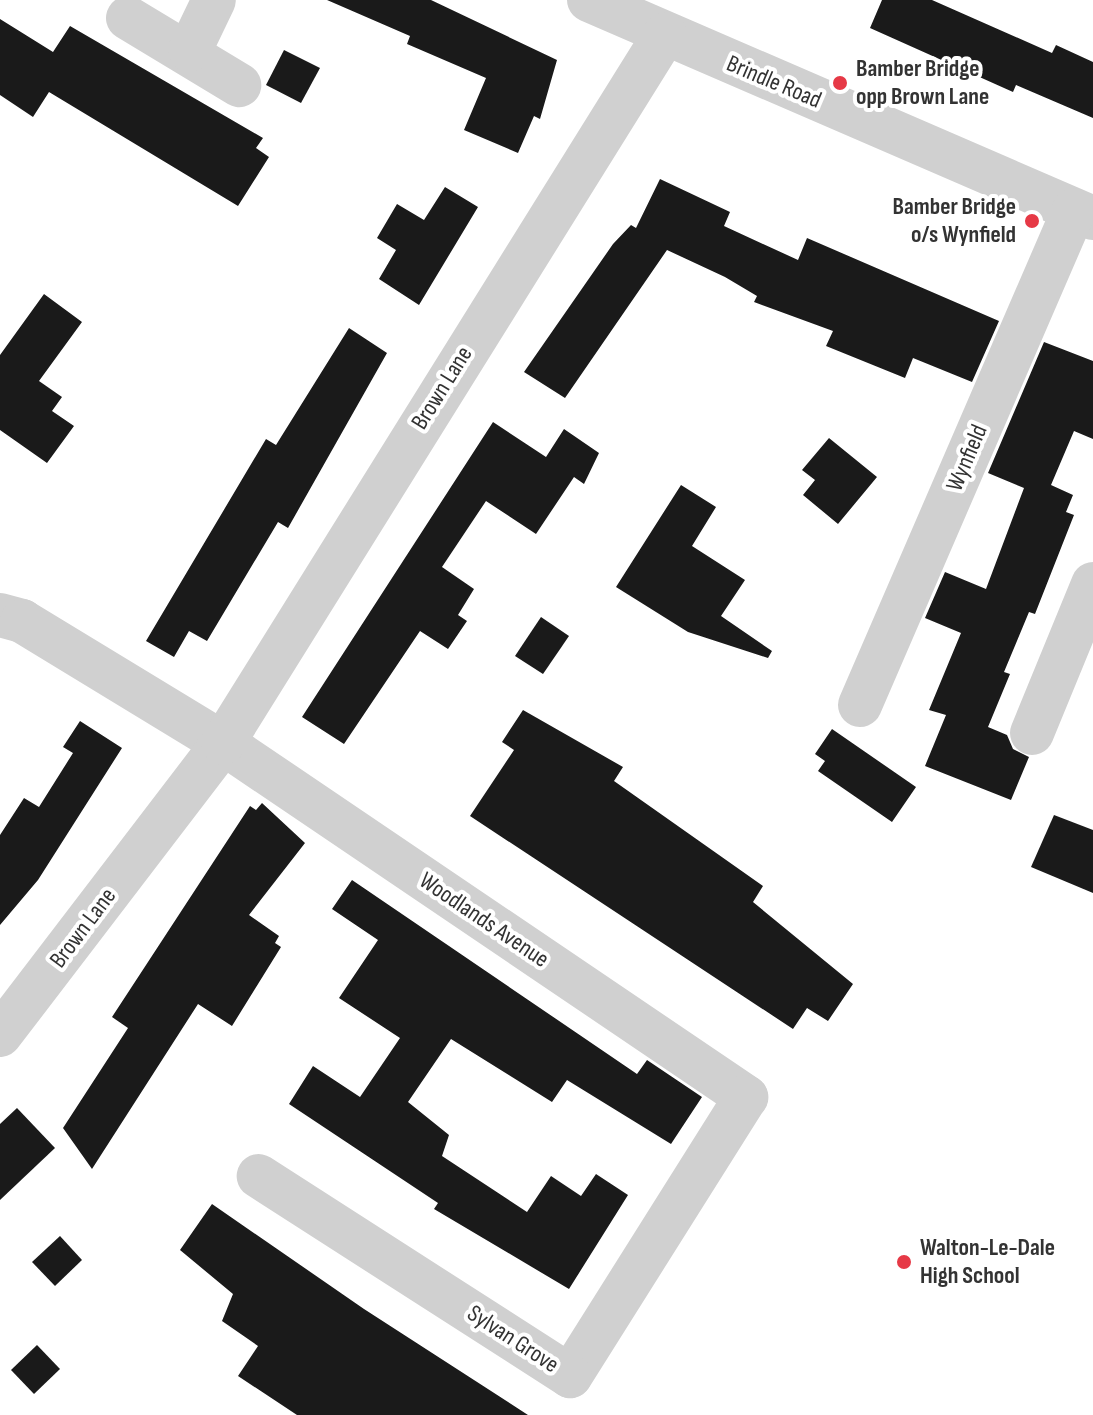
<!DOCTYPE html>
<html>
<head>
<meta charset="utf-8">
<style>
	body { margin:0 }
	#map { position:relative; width:1093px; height:1415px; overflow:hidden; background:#fff; font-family:"Sofia Sans Condensed",sans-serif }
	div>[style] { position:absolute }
	.building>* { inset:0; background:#1a1a1a }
	.minor>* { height:44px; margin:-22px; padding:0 22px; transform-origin:22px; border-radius:22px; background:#d0d0d0 }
	.dots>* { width:22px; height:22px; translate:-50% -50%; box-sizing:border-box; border:4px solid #fff; border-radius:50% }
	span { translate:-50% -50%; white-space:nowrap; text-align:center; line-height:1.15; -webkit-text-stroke:8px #fff; paint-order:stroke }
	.poi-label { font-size:24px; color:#333; font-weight:700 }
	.left { translate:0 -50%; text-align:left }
	.right { translate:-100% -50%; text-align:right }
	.street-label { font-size:24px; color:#333 }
</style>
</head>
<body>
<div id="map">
	<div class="building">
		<i style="clip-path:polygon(327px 0,431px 0,557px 60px,540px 119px,534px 116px,518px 153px,464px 130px,486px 78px,407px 44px,410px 36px)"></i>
		<i style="clip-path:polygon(882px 0,932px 0,1052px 53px,1056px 45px,1093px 62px,1093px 118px,1016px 85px,1013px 92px,870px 28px)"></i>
		<i style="clip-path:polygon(0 19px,53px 52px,70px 26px,263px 138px,256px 148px,269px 157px,238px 206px,49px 92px,33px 117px,0 95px)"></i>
		<i style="clip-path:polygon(284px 50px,320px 68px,301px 103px,266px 85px)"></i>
		<i style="clip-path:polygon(660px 179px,730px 212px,724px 226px,798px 260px,807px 238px,999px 321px,972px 382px,913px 358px,905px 378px,826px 346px,833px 331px,754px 302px,757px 296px,725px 277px,667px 250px,565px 398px,524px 372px,613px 244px,631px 225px,636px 228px)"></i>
		<i style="clip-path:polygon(445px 187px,478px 207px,419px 305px,379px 279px,396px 250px,377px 238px,397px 204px,424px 220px)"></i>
		<i style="clip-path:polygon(44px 294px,82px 322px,39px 381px,62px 397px,52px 411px,74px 426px,47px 463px,0 430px,0 355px)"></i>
		<i style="clip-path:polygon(349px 328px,387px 353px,288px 528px,278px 522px,207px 641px,189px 631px,174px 657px,146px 641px,266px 439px,276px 445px)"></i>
		<i style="clip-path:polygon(1044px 342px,1093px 361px,1093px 439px,1074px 431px,1051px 485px,1073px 495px,1066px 512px,1074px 515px,1035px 614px,1029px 612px,1004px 672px,1010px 674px,988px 727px,1007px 735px,1013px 749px,1029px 757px,1011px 800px,925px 766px,946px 715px,929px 710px,961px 633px,925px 618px,945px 572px,986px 589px,1024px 488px,988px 473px)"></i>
		<i style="clip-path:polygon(493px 422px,546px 457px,564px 429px,599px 453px,584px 484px,574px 477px,536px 534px,486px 501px,442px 567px,474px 589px,458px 615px,467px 621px,448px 649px,420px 631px,344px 744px,302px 717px)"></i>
		<i style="clip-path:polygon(829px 438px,877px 477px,838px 524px,803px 495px,815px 480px,802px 470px)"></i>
		<i style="clip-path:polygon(681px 485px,716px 507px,692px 546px,745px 580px,721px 616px,772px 651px,768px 658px,688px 632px,616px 587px)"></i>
		<i style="clip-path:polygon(541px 617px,569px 636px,543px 674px,515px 656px)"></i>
		<i style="clip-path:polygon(523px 710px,623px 767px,614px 781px,763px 886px,753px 902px,853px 984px,828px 1021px,807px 1008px,793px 1029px,470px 816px,514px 750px,502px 742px)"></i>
		<i style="clip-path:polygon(80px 721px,122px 748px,38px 880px,0 925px,0 835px,24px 798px,39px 807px,73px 753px,63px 747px)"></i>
		<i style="clip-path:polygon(832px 729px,916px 787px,892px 822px,818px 771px,825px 761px,815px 754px)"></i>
		<i style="clip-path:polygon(262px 803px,305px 843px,249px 915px,279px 936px,275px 943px,281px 947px,232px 1026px,198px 1004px,92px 1169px,63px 1128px,128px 1028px,112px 1017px,250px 806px,256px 810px)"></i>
		<i style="clip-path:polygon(1054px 815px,1093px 830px,1093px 893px,1031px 867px)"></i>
		<i style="clip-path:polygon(352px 880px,637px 1074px,647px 1060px,702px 1097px,671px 1144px,567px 1080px,552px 1102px,451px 1039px,408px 1102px,449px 1135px,442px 1156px,527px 1212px,551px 1176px,581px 1196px,596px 1174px,628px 1195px,569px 1289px,434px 1209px,438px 1203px,289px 1104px,313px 1066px,360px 1097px,400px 1038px,339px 998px,378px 940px,332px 909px)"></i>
		<i style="clip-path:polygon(17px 1108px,55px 1148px,0 1200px,0 1124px)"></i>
		<i style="clip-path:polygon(212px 1204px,364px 1309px,528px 1415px,297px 1415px,238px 1376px,258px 1346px,222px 1321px,233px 1294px,180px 1250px)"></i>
		<i style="clip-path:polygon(60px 1236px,82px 1260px,55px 1286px,32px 1262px)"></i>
		<i style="clip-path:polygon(37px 1345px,60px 1369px,34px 1394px,11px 1370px)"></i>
	</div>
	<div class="minor">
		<i style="left:589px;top:0;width:549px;rotate:23.39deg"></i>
		<i style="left:128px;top:18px;width:130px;rotate:31.1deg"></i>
		<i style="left:190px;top:50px;width:55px;rotate:-64.4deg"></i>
		<i style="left:0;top:615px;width:23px;rotate:15deg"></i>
		<i style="left:22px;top:621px;width:235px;rotate:31.3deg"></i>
		<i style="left:223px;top:743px;width:632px;rotate:34.09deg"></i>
		<i style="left:746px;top:1097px;width:330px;rotate:122.2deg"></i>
		<i style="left:570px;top:1376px;width:370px;rotate:-147.3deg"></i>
		<i style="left:860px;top:705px;width:539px;rotate:-66.62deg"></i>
		<i style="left:1032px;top:733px;width:161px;rotate:-67.7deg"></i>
		<i style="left:0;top:1035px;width:367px;rotate:-52.6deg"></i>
		<i style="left:223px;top:743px;width:835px;rotate:-58.06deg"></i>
	</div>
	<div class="dots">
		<i style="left:840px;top:83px;background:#e63946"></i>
		<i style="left:1032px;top:221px;background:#e63946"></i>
		<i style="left:904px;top:1262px;background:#e63946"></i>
	</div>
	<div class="poi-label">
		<span class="left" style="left:856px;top:83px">Bamber Bridge<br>opp Brown Lane</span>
		<span class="right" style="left:1016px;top:221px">Bamber Bridge<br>o/s Wynfield</span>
		<span class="left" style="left:920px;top:1262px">Walton-Le-Dale<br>High School</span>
	</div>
	<div class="street-label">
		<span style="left:774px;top:82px;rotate:23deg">Brindle Road</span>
		<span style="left:442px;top:388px;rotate:-58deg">Brown Lane</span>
		<span style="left:967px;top:458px;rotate:-67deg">Wynfield</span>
		<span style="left:484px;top:920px;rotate:34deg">Woodlands Avenue</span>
		<span style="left:83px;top:928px;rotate:-53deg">Brown Lane</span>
		<span style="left:513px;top:1339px;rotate:33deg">Sylvan Grove</span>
	</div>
</div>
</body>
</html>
